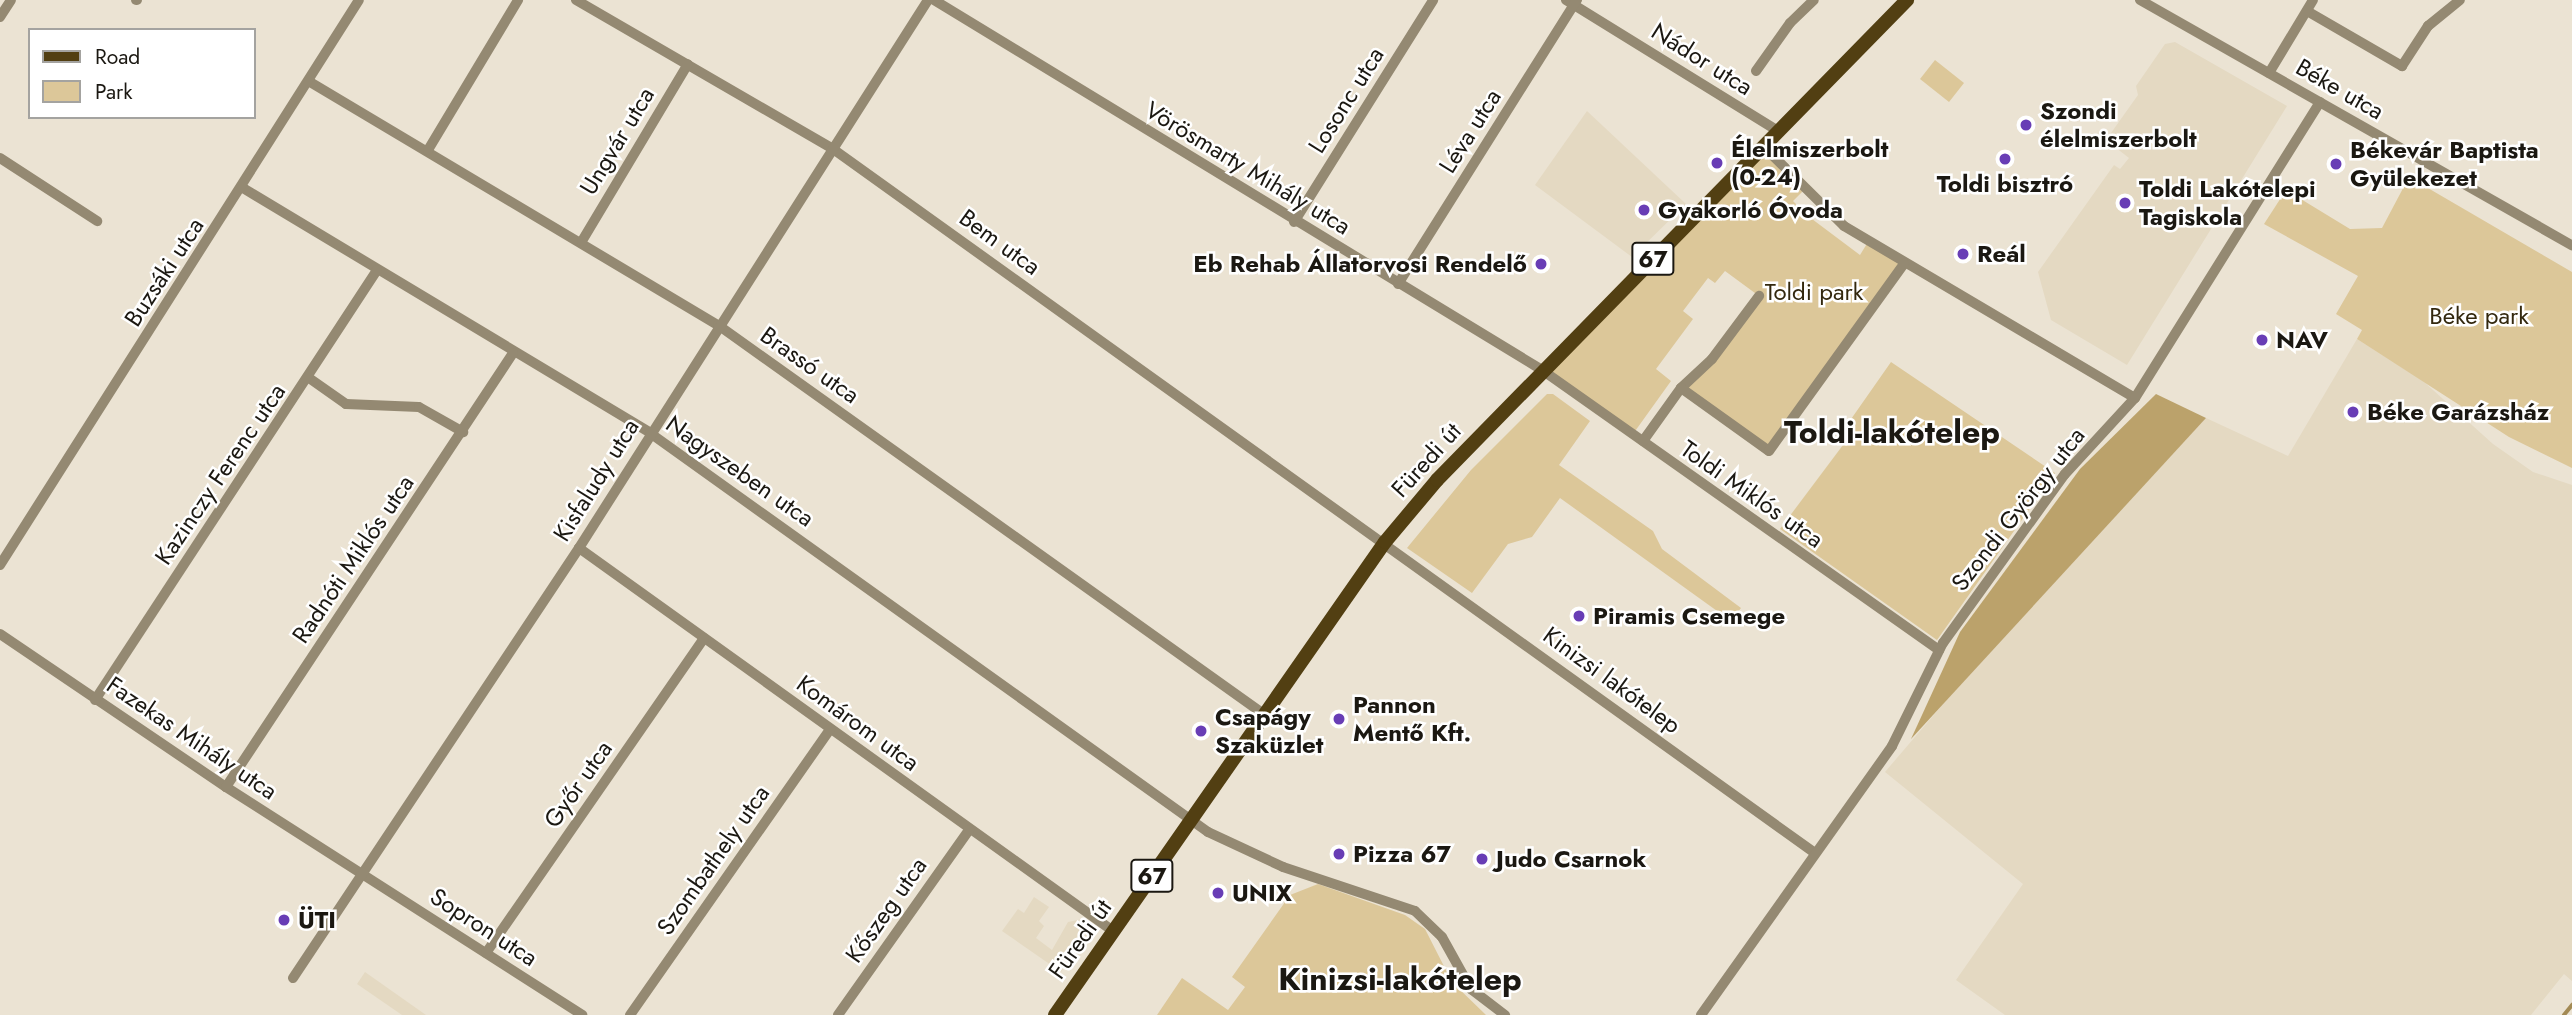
<!DOCTYPE html>
<html>
<head>
<meta charset="utf-8">
<style>
	body { margin:0 }
	#map { position:relative; width:2572px; height:1015px; overflow:hidden; background:#ebe3d3; font-family:Jost,sans-serif }
	div>[style] { position:absolute }
	.built>* { inset:0; background:#e4d9c2 }
	.green>* { inset:0; background:#dcc799 }
	.forest>* { inset:0; background:#bba26b }
	.stream>* { height:3.5px; margin:-1.75px; padding:0 1.75px; transform-origin:1.75px; border-radius:1.75px; background:#a38a54 }
	.street>* { height:10px; margin:-5px; padding:0 5px; transform-origin:5px; border-radius:5px; background:#948972 }
	.primary>* { height:14px; margin:-7px; padding:0 7px; transform-origin:7px; border-radius:7px; background:#523f12 }
	.dots>* { width:19px; height:19px; translate:-50% -50%; box-sizing:border-box; border:4px solid #fff; border-radius:50% }
	span { translate:-50% -50%; white-space:nowrap; text-align:center; line-height:1.15; -webkit-text-stroke:5px #fff; paint-order:stroke }
	.shield-label span { padding:2px 5px; background:#fff; border:2px solid; border-radius:5px; -webkit-text-stroke-width:0 }
	.shield-label { font-size:23px; color:#1b1812; font-weight:700 }
	.street-label { font-size:24px; color:#1b1812 }
	.poi-label { font-size:24px; color:#1b1812; font-weight:700 }
	.left { translate:0 -50%; text-align:left }
	.right { translate:-100% -50%; text-align:right }
	.park-label { font-size:24px; color:#33280e }
	.district-label { font-size:32px; color:#1b1812; font-weight:700 }
	.legend { position:absolute; left:28px; top:28px; width:228px; height:91px; box-sizing:border-box; background:#fff; border:2px solid #a4a3a0; margin:0; padding:9px 12px; list-style:none; font-size:21px; color:#1b1812 }
	.legend li { display:flex; align-items:center; gap:14px; height:35px }
	.legend b { width:35px; border:2px solid #a4a3a0 }
</style>
</head>
<body>
<div id="map">
	<div class="built">
		<i style="clip-path:polygon(2175px 42px,2287px 106px,2127px 365px,2051px 320px,2038px 272px,2114px 165px,2120px 169px,2129px 158px,2106px 140px,2138px 95px,2136px 86px,2165px 44px)"></i>
		<i style="clip-path:polygon(1587px 111px,1686px 204px,1632px 257px,1535px 185px)"></i>
		<i style="clip-path:polygon(2357px 339px,2423px 381px,2493px 444px,2533px 472px,2572px 485px,2572px 981px,2564px 974px,2531px 1015px,2005px 1015px,1956px 980px,2023px 884px,1885px 772px,1979px 662px,2206px 418px,2288px 456px)"></i>
		<i style="clip-path:polygon(1034px 897px,1049px 907px,1039px 921px,1044px 926px,1036px 938px,1052px 950px,1068px 922px,1083px 919px,1086px 935px,1061px 972px,1002px 931px,1018px 909px,1024px 913px)"></i>
		<i style="clip-path:polygon(365px 972px,426px 1015px,402px 1015px,357px 984px)"></i>
	</div>
	<div class="green">
		<i style="clip-path:polygon(1935px 60px,1964px 83px,1949px 102px,1920px 79px)"></i>
		<i style="clip-path:polygon(1765px 148px,1804px 190px,1793px 201px,1808px 216px,1860px 255px,1868px 242px,1904px 264px,1769px 451px,1681px 388px,1712px 359px,1759px 296px,1725px 271px,1715px 283px,1708px 278px,1683px 311px,1693px 319px,1656px 369px,1671px 381px,1633px 434px,1542px 370px)"></i>
		<i style="clip-path:polygon(2409px 177px,2572px 272px,2572px 468px,2509px 437px,2357px 339px,2362px 330px,2336px 314px,2358px 276px,2264px 224px,2286px 190px,2350px 229px,2382px 228px)"></i>
		<i style="clip-path:polygon(1891px 362px,2055px 473px,1937px 640px,1780px 529px,1846px 441px,1849px 422px)"></i>
		<i style="clip-path:polygon(1547px 394px,1553px 394px,1590px 421px,1559px 465px,1653px 531px,1662px 549px,1741px 608px,1731px 621px,1560px 498px,1532px 537px,1508px 544px,1472px 593px,1407px 548px,1471px 470px)"></i>
		<i style="clip-path:polygon(1318px 884px,1405px 915px,1425px 929px,1452px 982px,1486px 1015px,1157px 1015px,1182px 978px,1228px 1010px,1245px 987px,1232px 977px,1290px 895px)"></i>
	</div>
	<div class="forest">
		<i style="clip-path:polygon(2156px 394px,2206px 418px,1911px 739px,1960px 632px,2080px 469px)"></i>
	</div>
	<div class="stream">
		<i style="left:2564px;top:1015px;width:13px;rotate:-51deg"></i>
	</div>
	<div class="street">
		<i style="left:136px;top:0;width:1px"></i>
		<i style="left:576px;top:0;width:297px;rotate:30.1deg"></i>
		<i style="left:833px;top:149px;width:1208px;rotate:35.64deg"></i>
		<i style="left:934px;top:0;width:712px;rotate:31.32deg"></i>
		<i style="left:1542px;top:370px;width:486px;rotate:35.2deg"></i>
		<i style="left:1566px;top:0;width:251px;rotate:31.7deg"></i>
		<i style="left:2140px;top:0;width:497px;rotate:29.6deg"></i>
		<i style="left:2307px;top:11px;width:110px;rotate:30.1deg"></i>
		<i style="left:2402px;top:66px;width:48px;rotate:-57deg"></i>
		<i style="left:2428px;top:26px;width:41px;rotate:-39.1deg"></i>
		<i style="left:0;top:17px;width:20px;rotate:-57deg"></i>
		<i style="left:1756px;top:71px;width:59px;rotate:-54.7deg"></i>
		<i style="left:1790px;top:23px;width:33px;rotate:-44deg"></i>
		<i style="left:2269px;top:73px;width:85px;rotate:-58.9deg"></i>
		<i style="left:310px;top:82px;width:475px;rotate:30.8deg"></i>
		<i style="left:718px;top:325px;width:672px;rotate:35.49deg"></i>
		<i style="left:1765px;top:148px;width:111px;rotate:44.6deg"></i>
		<i style="left:1844px;top:226px;width:338px;rotate:30.6deg"></i>
		<i style="left:428px;top:150px;width:175px;rotate:-59deg"></i>
		<i style="left:0;top:158px;width:116px;rotate:33deg"></i>
		<i style="left:243px;top:188px;width:475px;rotate:31deg"></i>
		<i style="left:650px;top:433px;width:686px;rotate:35.57deg"></i>
		<i style="left:1208px;top:832px;width:83px;rotate:25deg"></i>
		<i style="left:1283px;top:867px;width:139px;rotate:18.4deg"></i>
		<i style="left:1415px;top:911px;width:37px;rotate:44deg"></i>
		<i style="left:1442px;top:937px;width:60px;rotate:60.9deg"></i>
		<i style="left:1471px;top:989px;width:43px;rotate:37.4deg"></i>
		<i style="left:1294px;top:222px;width:262px;rotate:-57.9deg"></i>
		<i style="left:582px;top:241px;width:206px;rotate:-59.1deg"></i>
		<i style="left:1398px;top:284px;width:336px;rotate:-57.8deg"></i>
		<i style="left:309px;top:378px;width:45px;rotate:35.1deg"></i>
		<i style="left:346px;top:404px;width:73px;rotate:2.4deg"></i>
		<i style="left:419px;top:407px;width:51px;rotate:29.6deg"></i>
		<i style="left:1681px;top:388px;width:42px;rotate:-43.1deg"></i>
		<i style="left:1712px;top:359px;width:79px;rotate:-53.3deg"></i>
		<i style="left:1643px;top:441px;width:65px;rotate:-54.4deg"></i>
		<i style="left:1681px;top:388px;width:108px;rotate:35.6deg"></i>
		<i style="left:1769px;top:451px;width:231px;rotate:-54.2deg"></i>
		<i style="left:579px;top:548px;width:657px;rotate:35.65deg"></i>
		<i style="left:0;top:565px;width:669px;rotate:-57.57deg"></i>
		<i style="left:0;top:634px;width:273px;rotate:34.1deg"></i>
		<i style="left:226px;top:787px;width:423px;rotate:32.6deg"></i>
		<i style="left:95px;top:700px;width:514px;rotate:-56.74deg"></i>
		<i style="left:226px;top:787px;width:520px;rotate:-56.52deg"></i>
		<i style="left:486px;top:953px;width:383px;rotate:-55.3deg"></i>
		<i style="left:293px;top:978px;width:516px;rotate:-56.37deg"></i>
		<i style="left:579px;top:548px;width:650px;rotate:-57.51deg"></i>
		<i style="left:630px;top:1015px;width:349px;rotate:-55deg"></i>
		<i style="left:838px;top:1015px;width:227px;rotate:-54.7deg"></i>
		<i style="left:1701px;top:1015px;width:330px;rotate:-54.6deg"></i>
		<i style="left:1892px;top:746px;width:115px;rotate:-63.7deg"></i>
		<i style="left:1943px;top:643px;width:208px;rotate:-54.2deg"></i>
		<i style="left:2065px;top:474px;width:103px;rotate:-47.4deg"></i>
		<i style="left:2135px;top:398px;width:349px;rotate:-58deg"></i>
	</div>
	<div class="primary">
		<i style="left:1055px;top:1015px;width:577px;rotate:-55.1deg"></i>
		<i style="left:1385px;top:542px;width:81px;rotate:-50deg"></i>
		<i style="left:1437px;top:480px;width:672px;rotate:-45.6deg"></i>
	</div>
	<div class="dots">
		<i style="left:2026px;top:125px;background:#683db5"></i>
		<i style="left:2005px;top:159px;background:#683db5"></i>
		<i style="left:1717px;top:163px;background:#683db5"></i>
		<i style="left:2336px;top:164px;background:#683db5"></i>
		<i style="left:2125px;top:203px;background:#683db5"></i>
		<i style="left:1644px;top:210px;background:#683db5"></i>
		<i style="left:1963px;top:254px;background:#683db5"></i>
		<i style="left:1541px;top:264px;background:#683db5"></i>
		<i style="left:2262px;top:340px;background:#683db5"></i>
		<i style="left:2353px;top:412px;background:#683db5"></i>
		<i style="left:1579px;top:616px;background:#683db5"></i>
		<i style="left:1339px;top:719px;background:#683db5"></i>
		<i style="left:1201px;top:731px;background:#683db5"></i>
		<i style="left:1339px;top:854px;background:#683db5"></i>
		<i style="left:1482px;top:859px;background:#683db5"></i>
		<i style="left:1218px;top:893px;background:#683db5"></i>
		<i style="left:284px;top:920px;background:#683db5"></i>
	</div>
	<div class="shield-label">
		<span style="left:1653px;top:259px">67</span>
		<span style="left:1152px;top:876px">67</span>
	</div>
	<div class="street-label">
		<span style="left:1702px;top:59px;rotate:32deg">Nádor utca</span>
		<span style="left:2340px;top:89px;rotate:30deg">Béke utca</span>
		<span style="left:1346px;top:100px;rotate:-58deg">Losonc utca</span>
		<span style="left:1470px;top:131px;rotate:-58deg">Léva utca</span>
		<span style="left:617px;top:141px;rotate:-59deg">Ungvár utca</span>
		<span style="left:1248px;top:168px;rotate:31deg">Vörösmarty Mihály utca</span>
		<span style="left:1000px;top:242px;rotate:36deg">Bem utca</span>
		<span style="left:164px;top:272px;rotate:-57deg">Buzsáki utca</span>
		<span style="left:810px;top:365px;rotate:35deg">Brassó utca</span>
		<span style="left:1426px;top:460px;rotate:-48deg">Füredi út</span>
		<span style="left:740px;top:471px;rotate:35deg">Nagyszeben utca</span>
		<span style="left:220px;top:474px;rotate:-56deg">Kazinczy Ferenc utca</span>
		<span style="left:596px;top:480px;rotate:-58deg">Kisfaludy utca</span>
		<span style="left:1752px;top:494px;rotate:35deg">Toldi Miklós utca</span>
		<span style="left:2018px;top:509px;rotate:-52deg">Szondi György utca</span>
		<span style="left:353px;top:559px;rotate:-56deg">Radnóti Miklós utca</span>
		<span style="left:1612px;top:680px;rotate:36deg">Kinizsi lakótelep</span>
		<span style="left:858px;top:723px;rotate:36deg">Komárom utca</span>
		<span style="left:192px;top:738px;rotate:34deg">Fazekas Mihály utca</span>
		<span style="left:578px;top:784px;rotate:-55deg">Győr utca</span>
		<span style="left:713px;top:860px;rotate:-55deg">Szombathely utca</span>
		<span style="left:886px;top:910px;rotate:-55deg">Kőszeg utca</span>
		<span style="left:484px;top:927px;rotate:33deg">Sopron utca</span>
		<span style="left:1080px;top:939px;rotate:-55deg">Füredi út</span>
	</div>
	<div class="poi-label">
		<span class="left" style="left:2040px;top:125px">Szondi<br>élelmiszerbolt</span>
		<span class="left" style="left:1731px;top:163px">Élelmiszerbolt<br>(0-24)</span>
		<span class="left" style="left:2350px;top:164px">Békevár Baptista<br>Gyülekezet</span>
		<span style="left:2005px;top:184px">Toldi bisztró</span>
		<span class="left" style="left:2139px;top:203px">Toldi Lakótelepi<br>Tagiskola</span>
		<span class="left" style="left:1658px;top:210px">Gyakorló Óvoda</span>
		<span class="left" style="left:1977px;top:254px">Reál</span>
		<span class="right" style="left:1527px;top:264px">Eb Rehab Állatorvosi Rendelő</span>
		<span class="left" style="left:2276px;top:340px">NAV</span>
		<span class="left" style="left:2367px;top:412px">Béke Garázsház</span>
		<span class="left" style="left:1593px;top:616px">Piramis Csemege</span>
		<span class="left" style="left:1353px;top:719px">Pannon<br>Mentő Kft.</span>
		<span class="left" style="left:1215px;top:731px">Csapágy<br>Szaküzlet</span>
		<span class="left" style="left:1353px;top:854px">Pizza 67</span>
		<span class="left" style="left:1496px;top:859px">Judo Csarnok</span>
		<span class="left" style="left:1232px;top:893px">UNIX</span>
		<span class="left" style="left:298px;top:920px">ÜTI</span>
	</div>
	<div class="park-label">
		<span style="left:1814px;top:292px">Toldi park</span>
		<span style="left:2479px;top:316px">Béke park</span>
	</div>
	<div class="district-label">
		<span style="left:1892px;top:432px">Toldi-lakótelep</span>
		<span style="left:1400px;top:979px">Kinizsi-lakótelep</span>
	</div>
	<ul class="legend">
	<li><b style="height:9px;background:#523f12"></b>Road</li>
	<li><b style="height:19px;background:#dcc799"></b>Park</li>
	</ul>
</div>
</body>
</html>
